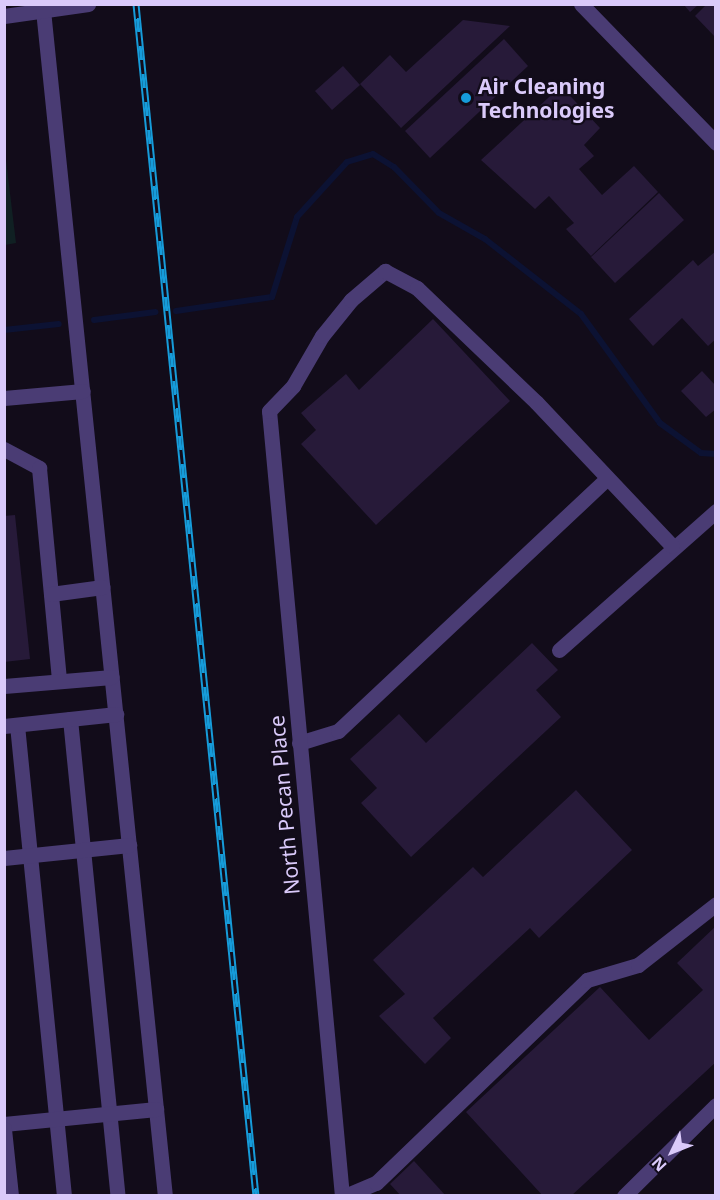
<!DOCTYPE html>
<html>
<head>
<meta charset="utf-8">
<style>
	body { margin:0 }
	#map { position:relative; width:720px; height:1200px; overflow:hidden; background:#120c1a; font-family:"Noto Sans",sans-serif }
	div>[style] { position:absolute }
	.green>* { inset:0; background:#102023 }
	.stream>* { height:6px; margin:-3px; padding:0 3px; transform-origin:3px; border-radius:3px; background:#0c1233 }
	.building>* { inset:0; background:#271a39 }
	.minor>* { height:15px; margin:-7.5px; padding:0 7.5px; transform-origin:7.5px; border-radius:7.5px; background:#4a3c74 }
	.rail>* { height:7px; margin-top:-3.5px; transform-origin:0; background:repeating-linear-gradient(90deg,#120c1a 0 14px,#169cda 0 28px); box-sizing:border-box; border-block:2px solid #169cda }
	.dots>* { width:16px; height:16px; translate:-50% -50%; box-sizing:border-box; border:3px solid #120c1a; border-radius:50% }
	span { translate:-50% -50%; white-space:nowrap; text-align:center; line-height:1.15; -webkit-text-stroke:4.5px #120c1a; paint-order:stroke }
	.poi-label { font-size:21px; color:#dacafa; font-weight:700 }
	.left { translate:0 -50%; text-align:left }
	.street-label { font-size:21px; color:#dacafa }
	.frame { position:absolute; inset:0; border:6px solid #dacafa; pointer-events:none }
	.north { position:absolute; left:642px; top:1122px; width:60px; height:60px; -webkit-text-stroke:4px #120c1a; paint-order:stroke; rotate:227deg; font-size:16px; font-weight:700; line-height:24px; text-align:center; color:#dacafa }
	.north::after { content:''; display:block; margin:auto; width:21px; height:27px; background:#dacafa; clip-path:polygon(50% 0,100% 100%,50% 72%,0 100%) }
</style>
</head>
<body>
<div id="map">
	<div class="green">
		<i style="clip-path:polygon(5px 152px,16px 243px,5px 245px,4px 245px)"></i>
	</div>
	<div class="stream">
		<i style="left:176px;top:311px;width:97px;rotate:-8.3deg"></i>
		<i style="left:272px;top:297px;width:84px;rotate:-72.6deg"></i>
		<i style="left:297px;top:217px;width:74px;rotate:-47.7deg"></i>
		<i style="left:347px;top:162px;width:27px;rotate:-17deg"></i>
		<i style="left:373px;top:154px;width:25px;rotate:32deg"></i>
		<i style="left:394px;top:167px;width:64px;rotate:45.6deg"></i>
		<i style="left:439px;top:213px;width:53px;rotate:29.5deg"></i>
		<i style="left:485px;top:239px;width:122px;rotate:38deg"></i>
		<i style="left:581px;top:314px;width:135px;rotate:54.1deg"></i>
		<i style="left:660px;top:423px;width:51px;rotate:36.2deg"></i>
		<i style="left:701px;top:453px;width:15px;rotate:4deg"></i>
		<i style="left:94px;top:320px;width:62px;rotate:-7.5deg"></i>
		<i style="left:4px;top:330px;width:55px;rotate:-6.2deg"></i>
	</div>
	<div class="building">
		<i style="clip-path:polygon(707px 4px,716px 4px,716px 38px,695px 16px)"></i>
		<i style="clip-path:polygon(684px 5px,698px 5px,690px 12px)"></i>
		<i style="clip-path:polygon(463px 20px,510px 26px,401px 128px,360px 84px,390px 55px,406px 72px)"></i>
		<i style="clip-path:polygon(504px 39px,528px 66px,430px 158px,405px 131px)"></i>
		<i style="clip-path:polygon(343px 66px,360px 85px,332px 110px,315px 91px)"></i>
		<i style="clip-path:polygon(561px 86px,600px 128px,584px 145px,594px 156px,579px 169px,602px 195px,634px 166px,658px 192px,591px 256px,566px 229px,574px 223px,549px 196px,535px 209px,481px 160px)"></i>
		<i style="clip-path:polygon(659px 193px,684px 220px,615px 283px,591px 257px)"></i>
		<i style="clip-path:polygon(716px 251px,716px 339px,708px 346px,682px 318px,653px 346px,629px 319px,693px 260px,698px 266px)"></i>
		<i style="clip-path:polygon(433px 319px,510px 401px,376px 525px,301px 444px,316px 430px,301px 413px,346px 374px,359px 390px)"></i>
		<i style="clip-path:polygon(702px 371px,716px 386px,716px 409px,706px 417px,681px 391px)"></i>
		<i style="clip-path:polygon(15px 515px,30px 659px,4px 662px,4px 516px)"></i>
		<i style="clip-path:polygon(532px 643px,558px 670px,536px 690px,561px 717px,411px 857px,361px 803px,377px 788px,350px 759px,399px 714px,426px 743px)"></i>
		<i style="clip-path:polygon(576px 790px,632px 850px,539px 938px,530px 928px,433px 1018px,451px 1038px,425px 1064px,379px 1016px,405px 994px,373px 960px,473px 867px,483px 877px)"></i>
		<i style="clip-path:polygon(716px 926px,716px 1062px,571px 1196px,543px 1196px,466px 1112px,600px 987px,649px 1040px,703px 990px,677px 963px)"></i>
		<i style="clip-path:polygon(414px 1161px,446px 1196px,401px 1196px,390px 1184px)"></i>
	</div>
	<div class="minor">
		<i style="left:581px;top:4px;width:194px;rotate:45.8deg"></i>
		<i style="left:43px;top:10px;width:1192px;rotate:84.13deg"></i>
		<i style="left:4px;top:16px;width:85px;rotate:-8.1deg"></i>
		<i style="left:4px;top:398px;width:79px;rotate:-5.1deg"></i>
		<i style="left:4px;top:449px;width:40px;rotate:28deg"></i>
		<i style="left:39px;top:468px;width:214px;rotate:84.6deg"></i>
		<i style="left:51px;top:594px;width:52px;rotate:-7.7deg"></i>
		<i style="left:559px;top:650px;width:210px;rotate:-41.5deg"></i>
		<i style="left:4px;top:686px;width:108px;rotate:-4.8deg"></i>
		<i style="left:70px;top:719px;width:479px;rotate:84.3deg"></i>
		<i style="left:17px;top:725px;width:473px;rotate:84.3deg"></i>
		<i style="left:4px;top:726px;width:113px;rotate:-6.1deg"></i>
		<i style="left:299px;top:743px;width:41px;rotate:-17.1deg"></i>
		<i style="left:338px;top:731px;width:369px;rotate:-43.2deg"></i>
		<i style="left:4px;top:858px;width:126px;rotate:-5.9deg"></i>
		<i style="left:4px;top:1124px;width:153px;rotate:-5.6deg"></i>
		<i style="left:4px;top:1129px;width:67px;rotate:84deg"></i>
		<i style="left:342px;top:1196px;width:788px;rotate:-95.31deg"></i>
		<i style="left:269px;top:411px;width:35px;rotate:-46deg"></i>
		<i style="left:293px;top:386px;width:58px;rotate:-59.9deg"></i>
		<i style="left:322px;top:336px;width:46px;rotate:-51.1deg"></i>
		<i style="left:351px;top:300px;width:45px;rotate:-40.5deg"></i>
		<i style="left:385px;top:271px;width:36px;rotate:28deg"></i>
		<i style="left:417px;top:288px;width:165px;rotate:43.8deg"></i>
		<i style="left:536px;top:402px;width:198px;rotate:46.6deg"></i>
		<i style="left:345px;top:1196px;width:34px;rotate:-23deg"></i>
		<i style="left:376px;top:1183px;width:293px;rotate:-43.9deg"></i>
		<i style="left:587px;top:980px;width:53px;rotate:-16.4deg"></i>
		<i style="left:638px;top:965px;width:99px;rotate:-38deg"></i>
		<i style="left:624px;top:1196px;width:129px;rotate:-44.7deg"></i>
	</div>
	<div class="rail">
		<i style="left:136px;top:4px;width:1198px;rotate:84.25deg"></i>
	</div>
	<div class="dots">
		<i style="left:466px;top:98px;background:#169cda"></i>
	</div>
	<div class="poi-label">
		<span class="left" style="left:478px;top:98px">Air Cleaning<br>Technologies</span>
	</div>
	<div class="street-label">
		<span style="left:284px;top:805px;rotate:-95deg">North Pecan Place</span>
	</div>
	<div class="frame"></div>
	<div class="north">N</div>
</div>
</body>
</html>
